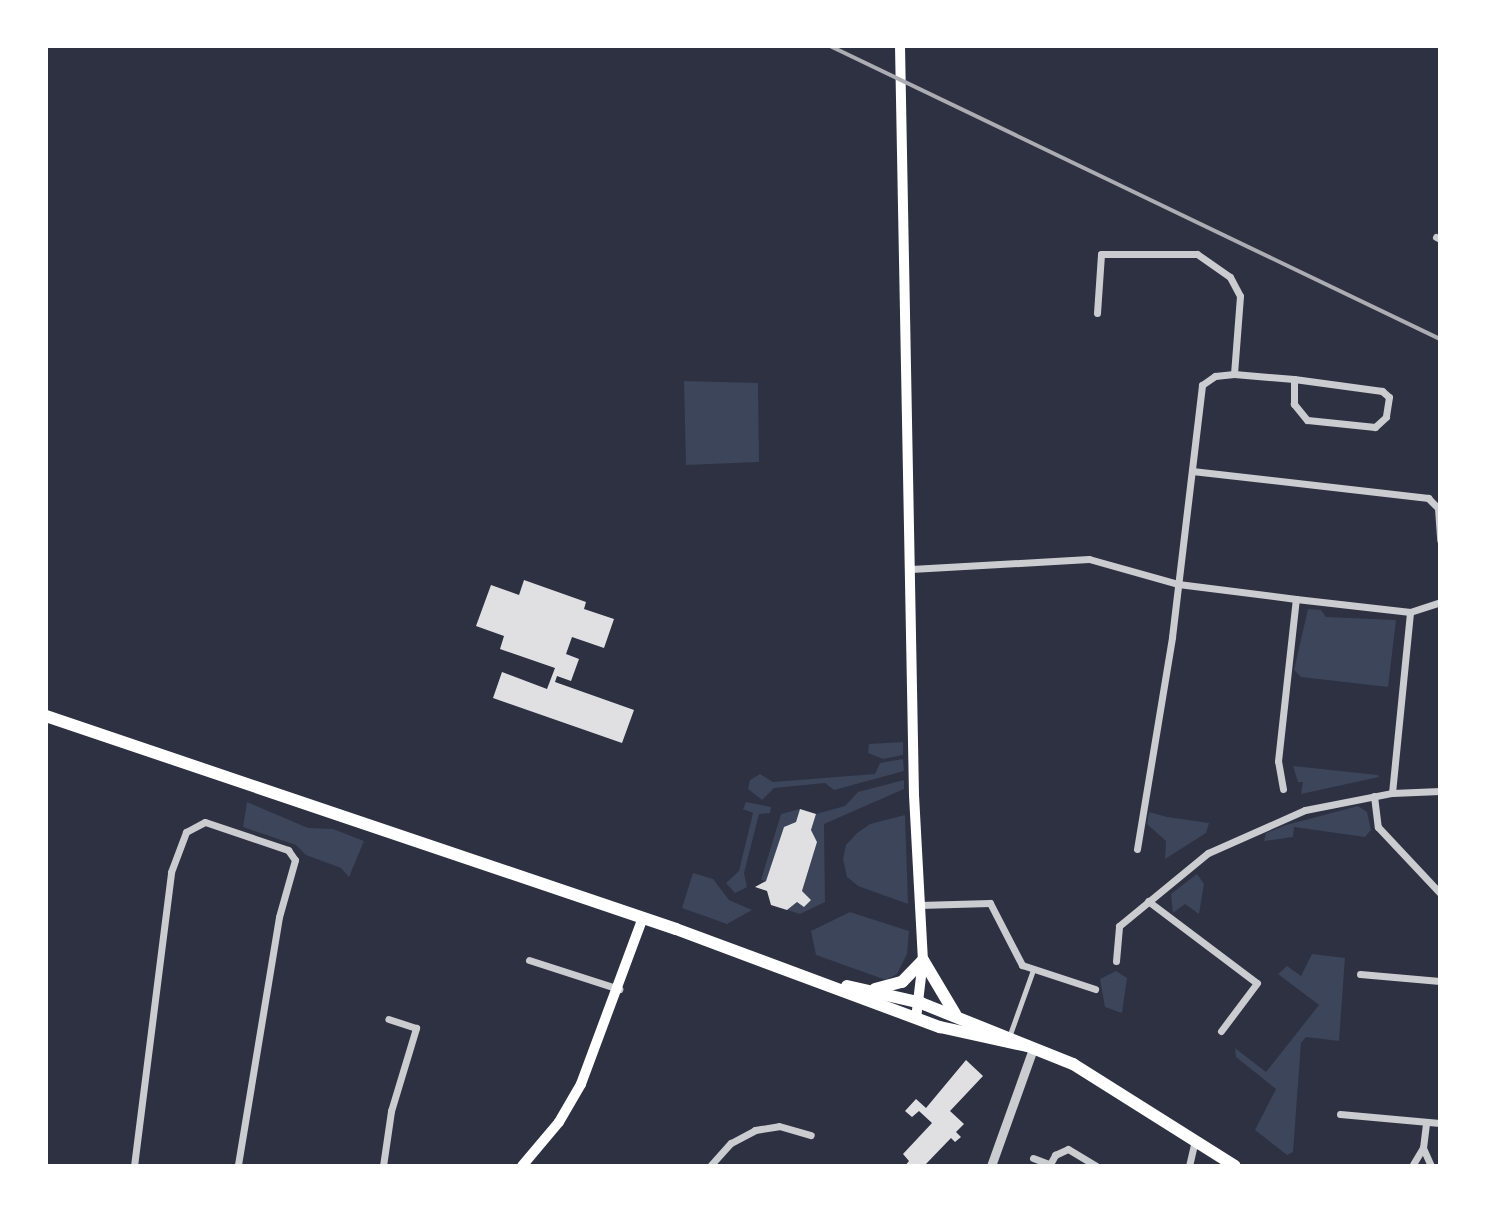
<!DOCTYPE html>
<html>
<head>
<meta charset="utf-8">
<style>
	body { margin:0 }
	#map { position:relative; width:1486px; height:1212px; overflow:hidden; background:#2d3142; font-family:"Zilla Slab",serif }
	div>[style] { position:absolute }
	.green>* { inset:0; background:#3c4559 }
	.building>* { inset:0; background:#e0e0e3 }
	.pedestrian>* { height:5px; margin:-2.5px; padding:0 2.5px; transform-origin:2.5px; border-radius:2.5px; background:#caccd0 }
	.minor>* { height:7px; margin:-3.5px; padding:0 3.5px; transform-origin:3.5px; border-radius:3.5px; background:#caccd0 }
	.tertiary>* { height:9px; margin:-4.5px; padding:0 4.5px; transform-origin:4.5px; border-radius:4.5px; background:#caccd0 }
	.secondary>* { height:10px; margin:-5px; padding:0 5px; transform-origin:5px; border-radius:5px; background:#fff }
	.trunk>* { height:12px; margin:-6px; padding:0 6px; transform-origin:6px; border-radius:6px; background:#fff }
	.rail>* { height:4px; margin:-2px; padding:0 2px; transform-origin:2px; border-radius:2px; background:#abadb3 }
	span { translate:-50% -50%; white-space:nowrap; text-align:center; line-height:1.15; -webkit-text-stroke:8px #fff; paint-order:stroke }
	.frame { position:absolute; inset:0; border:48px solid #fff; pointer-events:none }
</style>
</head>
<body>
<div id="map">
	<div class="green">
		<i style="clip-path:polygon(684px 381px,758px 383px,759px 462px,686px 465px)"></i>
		<i style="clip-path:polygon(1308px 609px,1321px 610px,1326px 617px,1396px 620px,1388px 687px,1301px 677px,1294px 670px)"></i>
		<i style="clip-path:polygon(903px 742px,903px 755px,883px 759px,868px 753px,869px 744px)"></i>
		<i style="clip-path:polygon(903px 759px,904px 771px,834px 790px,825px 783px,774px 788px,762px 800px,748px 789px,750px 780px,760px 774px,773px 782px,875px 774px,880px 763px)"></i>
		<i style="clip-path:polygon(1293px 766px,1378px 775px,1379px 777px,1301px 794px,1303px 782px,1298px 782px)"></i>
		<i style="clip-path:polygon(904px 780px,904px 789px,824px 824px,825px 902px,800px 914px,787px 910px,797px 902px,805px 907px,810px 900px,802px 891px,817px 842px,811px 830px,816px 814px,845px 806px,858px 792px)"></i>
		<i style="clip-path:polygon(247px 802px,308px 828px,333px 829px,364px 841px,349px 877px,341px 868px,306px 855px,296px 845px,243px 827px)"></i>
		<i style="clip-path:polygon(746px 802px,771px 807px,770px 813px,759px 814px,744px 873px,747px 887px,735px 893px,726px 883px,739px 871px,753px 813px,743px 809px)"></i>
		<i style="clip-path:polygon(1358px 806px,1367px 812px,1371px 830px,1365px 837px,1294px 827px,1293px 837px,1264px 841px,1266px 833px,1286px 825px)"></i>
		<i style="clip-path:polygon(800px 809px,796px 822px,784px 827px,766px 881px,761px 880px,781px 814px)"></i>
		<i style="clip-path:polygon(1149px 812px,1167px 817px,1209px 823px,1206px 833px,1165px 859px,1166px 841px,1147px 824px)"></i>
		<i style="clip-path:polygon(905px 815px,908px 904px,858px 886px,847px 877px,843px 859px,846px 845px,857px 833px,870px 824px)"></i>
		<i style="clip-path:polygon(693px 873px,713px 879px,729px 900px,752px 910px,727px 924px,682px 908px)"></i>
		<i style="clip-path:polygon(1197px 874px,1204px 884px,1199px 914px,1185px 904px,1173px 913px,1171px 894px)"></i>
		<i style="clip-path:polygon(850px 912px,909px 931px,907px 954px,897px 974px,886px 980px,816px 955px,811px 931px)"></i>
		<i style="clip-path:polygon(1312px 954px,1345px 958px,1339px 1041px,1306px 1037px,1301px 1043px,1293px 1152px,1287px 1155px,1255px 1130px,1276px 1089px,1236px 1057px,1235px 1048px,1266px 1072px,1319px 1005px,1278px 974px,1287px 966px,1301px 976px)"></i>
		<i style="clip-path:polygon(1116px 971px,1127px 978px,1122px 1013px,1105px 1007px,1100px 979px)"></i>
	</div>
	<div class="building">
		<i style="clip-path:polygon(524px 580px,586px 602px,584px 609px,614px 619px,604px 648px,572px 637px,566px 654px,579px 659px,571px 681px,557px 676px,555px 682px,634px 710px,622px 743px,493px 698px,502px 672px,547px 689px,555px 668px,500px 649px,504px 636px,476px 626px,491px 585px,519px 595px)"></i>
		<i style="clip-path:polygon(800px 809px,816px 814px,811px 830px,817px 842px,802px 891px,811px 900px,804px 907px,797px 902px,787px 910px,771px 905px,767px 891px,755px 887px,766px 881px,784px 827px,796px 822px)"></i>
		<i style="clip-path:polygon(966px 1060px,983px 1076px,950px 1111px,964px 1124px,956px 1132px,961px 1137px,955px 1142px,951px 1138px,924px 1166px,905px 1166px,909px 1161px,903px 1154px,932px 1123px,919px 1111px,912px 1117px,905px 1111px,916px 1099px,926px 1108px)"></i>
	</div>
	<div class="pedestrian">
		<i style="left:1009px;top:1037px;width:71px;rotate:-70.3deg"></i>
	</div>
	<div class="minor">
		<i style="left:1436px;top:237px;width:4px;rotate:27deg"></i>
		<i style="left:1097px;top:313px;width:59px;rotate:-86.1deg"></i>
		<i style="left:1101px;top:254px;width:96px"></i>
		<i style="left:1197px;top:254px;width:40px;rotate:34.9deg"></i>
		<i style="left:1230px;top:277px;width:21px;rotate:62deg"></i>
		<i style="left:1240px;top:296px;width:78px;rotate:94.4deg"></i>
		<i style="left:1192px;top:471px;width:238px;rotate:6.5deg"></i>
		<i style="left:1428px;top:498px;width:14px;rotate:45deg"></i>
		<i style="left:1438px;top:508px;width:32px;rotate:86deg"></i>
		<i style="left:911px;top:569px;width:178px;rotate:-3.2deg"></i>
		<i style="left:1089px;top:559px;width:92px;rotate:15.7deg"></i>
		<i style="left:1178px;top:584px;width:119px;rotate:7.2deg"></i>
		<i style="left:1296px;top:599px;width:115px;rotate:6.5deg"></i>
		<i style="left:1410px;top:612px;width:32px;rotate:-18deg"></i>
		<i style="left:1283px;top:789px;width:28px;rotate:-100deg"></i>
		<i style="left:1278px;top:761px;width:163px;rotate:-83.7deg"></i>
		<i style="left:1392px;top:793px;width:182px;rotate:-84.3deg"></i>
		<i style="left:1374px;top:796px;width:31px;rotate:83deg"></i>
		<i style="left:1378px;top:827px;width:91px;rotate:46.8deg"></i>
		<i style="left:1137px;top:849px;width:215px;rotate:-80.6deg"></i>
		<i style="left:1172px;top:637px;width:254px;rotate:-83.2deg"></i>
		<i style="left:1202px;top:385px;width:16px;rotate:-35deg"></i>
		<i style="left:1215px;top:376px;width:19px;rotate:-6deg"></i>
		<i style="left:1234px;top:374px;width:60px;rotate:4.8deg"></i>
		<i style="left:1294px;top:379px;width:89px;rotate:7.8deg"></i>
		<i style="left:1382px;top:391px;width:9px;rotate:41deg"></i>
		<i style="left:1389px;top:397px;width:20px;rotate:99deg"></i>
		<i style="left:1386px;top:417px;width:15px;rotate:138deg"></i>
		<i style="left:1375px;top:427px;width:68px;rotate:-174.1deg"></i>
		<i style="left:1307px;top:420px;width:21px;rotate:-129deg"></i>
		<i style="left:1294px;top:404px;width:25px;rotate:-90deg"></i>
		<i style="left:1148px;top:901px;width:136px;rotate:37deg"></i>
		<i style="left:1257px;top:983px;width:60px;rotate:126.9deg"></i>
		<i style="left:919px;top:905px;width:71px;rotate:-1.6deg"></i>
		<i style="left:990px;top:903px;width:70px;rotate:62.7deg"></i>
		<i style="left:1022px;top:965px;width:77px;rotate:18.2deg"></i>
		<i style="left:529px;top:960px;width:95px;rotate:17.9deg"></i>
		<i style="left:1116px;top:961px;width:35px;rotate:-85deg"></i>
		<i style="left:1119px;top:926px;width:115px;rotate:-39.4deg"></i>
		<i style="left:1208px;top:853px;width:106px;rotate:-23.9deg"></i>
		<i style="left:1305px;top:810px;width:89px;rotate:-11.1deg"></i>
		<i style="left:1392px;top:793px;width:48px;rotate:-2.4deg"></i>
		<i style="left:1360px;top:974px;width:80px;rotate:5deg"></i>
		<i style="left:1340px;top:1114px;width:100px;rotate:5.1deg"></i>
		<i style="left:1423px;top:1148px;width:20px;rotate:66deg"></i>
		<i style="left:1033px;top:1158px;width:17px;rotate:21deg"></i>
		<i style="left:134px;top:1166px;width:296px;rotate:-82.8deg"></i>
		<i style="left:171px;top:872px;width:43px;rotate:-69.4deg"></i>
		<i style="left:186px;top:832px;width:21px;rotate:-28deg"></i>
		<i style="left:205px;top:822px;width:88px;rotate:18.6deg"></i>
		<i style="left:288px;top:850px;width:12px;rotate:55deg"></i>
		<i style="left:295px;top:860px;width:59px;rotate:105.7deg"></i>
		<i style="left:279px;top:917px;width:252px;rotate:99.4deg"></i>
		<i style="left:383px;top:1166px;width:56px;rotate:-81.7deg"></i>
		<i style="left:391px;top:1111px;width:87px;rotate:-73.2deg"></i>
		<i style="left:416px;top:1028px;width:29px;rotate:-162deg"></i>
		<i style="left:710px;top:1166px;width:31px;rotate:-48deg"></i>
		<i style="left:731px;top:1143px;width:27px;rotate:-28deg"></i>
		<i style="left:755px;top:1130px;width:24px;rotate:-9deg"></i>
		<i style="left:779px;top:1126px;width:33px;rotate:16deg"></i>
		<i style="left:1049px;top:1166px;width:13px;rotate:-61deg"></i>
		<i style="left:1055px;top:1155px;width:14px;rotate:-25deg"></i>
		<i style="left:1068px;top:1149px;width:33px;rotate:31deg"></i>
		<i style="left:1189px;top:1166px;width:26px;rotate:-77deg"></i>
		<i style="left:1412px;top:1166px;width:21px;rotate:-59deg"></i>
		<i style="left:1423px;top:1148px;width:26px;rotate:-83deg"></i>
	</div>
	<div class="tertiary">
		<i style="left:991px;top:1166px;width:124px;rotate:-70.3deg"></i>
	</div>
	<div class="secondary">
		<i style="left:900px;top:46px;width:749px;rotate:88.93deg"></i>
		<i style="left:914px;top:795px;width:165px;rotate:86.9deg"></i>
		<i style="left:923px;top:960px;width:59px;rotate:96.8deg"></i>
		<i style="left:522px;top:1166px;width:57px;rotate:-49.9deg"></i>
		<i style="left:559px;top:1122px;width:44px;rotate:-59.9deg"></i>
		<i style="left:581px;top:1084px;width:178px;rotate:-69.6deg"></i>
	</div>
	<div class="trunk">
		<i style="left:46px;top:716px;width:665px;rotate:18.68deg"></i>
		<i style="left:676px;top:929px;width:282px;rotate:20.4deg"></i>
		<i style="left:940px;top:1027px;width:89px;rotate:12.3deg"></i>
		<i style="left:847px;top:986px;width:76px;rotate:12.9deg"></i>
		<i style="left:921px;top:1003px;width:164px;rotate:21.9deg"></i>
		<i style="left:1073px;top:1064px;width:191px;rotate:32.2deg"></i>
		<i style="left:875px;top:989px;width:28px;rotate:-15deg"></i>
		<i style="left:902px;top:982px;width:30px;rotate:-46deg"></i>
		<i style="left:923px;top:960px;width:63px;rotate:59.3deg"></i>
	</div>
	<div class="rail">
		<i style="left:830px;top:46px;width:677px;rotate:25.66deg"></i>
	</div>
	<div class="frame"></div>
</div>
</body>
</html>
